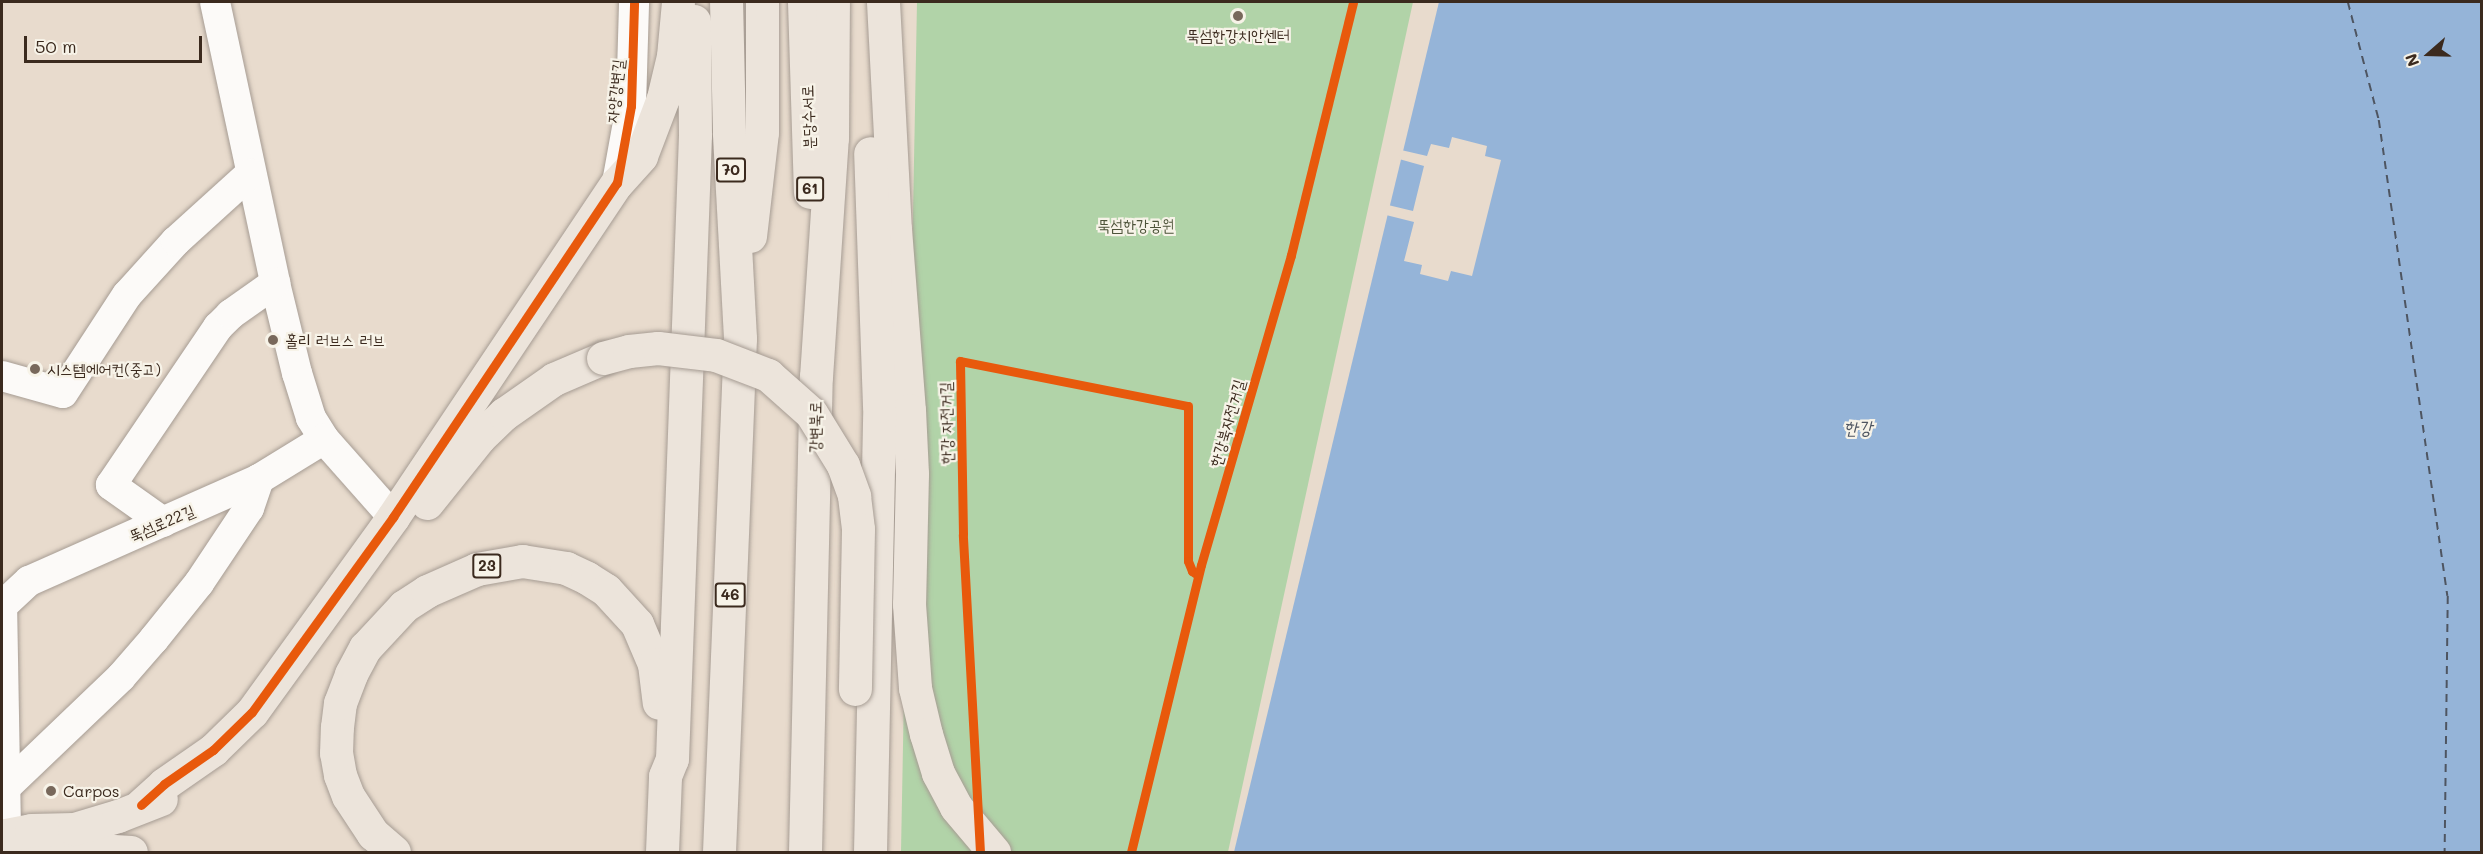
<!DOCTYPE html>
<html>
<head>
<meta charset="utf-8">
<style>
	body { margin:0 }
	#map { position:relative; width:2483px; height:854px; overflow:hidden; background:#e8dbcd; font-family:Mali,"Poor Story",sans-serif }
	div>[style] { position:absolute }
	.green>* { inset:0; background:#b1d3a8 }
	.water>* { inset:0; background:#95b4d8 }
	.pier>* { inset:0; background:#e8dbcd }
	.ferry>* { height:1.5px; margin-top:-0.75px; transform-origin:0; background:repeating-linear-gradient(90deg,#4e5561 0 8px,transparent 0 14px) }
	.roads { filter:drop-shadow(0 0 2px #a69c93) drop-shadow(0 0 2px #a69c93) }
	.minor>* { height:30px; margin:-15px; padding:0 15px; transform-origin:15px; border-radius:15px; background:#fcfaf8 }
	.major>* { height:33px; margin:-16.5px; padding:0 16.5px; transform-origin:16.5px; border-radius:16.5px; background:#ece4db }
	.highway>* { height:33px; margin:-16.5px; padding:0 16.5px; transform-origin:16.5px; border-radius:16.5px; background:#ece4db }
	.bridges { filter:drop-shadow(0 0 2px #a69c93) drop-shadow(0 0 2px #a69c93) }
	.highway-bridge>* { height:33px; margin:-16.5px; padding:0 16.5px; transform-origin:16.5px; border-radius:16.5px; background:#ece4db }
	.cycleway>* { height:9px; margin:-4.5px; padding:0 4.5px; transform-origin:4.5px; border-radius:4.5px; background:#e8590c }
	.dots>* { width:16px; height:16px; translate:-50% -50%; box-sizing:border-box; border:3px solid #f7f3e8; border-radius:50% }
	span { translate:-50% -50%; white-space:nowrap; text-align:center; line-height:1.15; -webkit-text-stroke:4.5px #f7f3e8; paint-order:stroke }
	.shield-label span { padding:2px 4px; background:#f7f3e8; border:2px solid; border-radius:4px; -webkit-text-stroke-width:0 }
	.shield-label { font-size:15px; color:#3b2a1e; font-weight:700 }
	.poi-label { font-size:16px; color:#3b2a1e }
	.left { translate:0 -50%; text-align:left }
	.street-label { font-size:16px; color:#3b2a1e }
	.park-label { font-size:16px; color:#4d5339 }
	.water-label { font-size:18px; color:#4e5561; font-style:italic }
	.frame { position:absolute; inset:0; border:3px solid #3b2a1e; pointer-events:none }
	.north { position:absolute; left:2399px; top:24px; width:60px; height:60px; -webkit-text-stroke:4px #f7f3e8; paint-order:stroke; rotate:250deg; font-size:16px; font-weight:700; line-height:24px; text-align:center; color:#3b2a1e }
	.north::after { content:''; display:block; margin:auto; width:21px; height:27px; background:#3b2a1e; clip-path:polygon(50% 0,100% 100%,50% 72%,0 100%) }
	.scale { position:absolute; left:24px; top:36px; width:178px; height:27px; box-sizing:border-box; border:3px solid #3b2a1e; border-top:0; padding-left:8px; font-size:18px; line-height:21px; white-space:nowrap; color:#3b2a1e; -webkit-text-stroke:4px #f7f3e8; paint-order:stroke }
</style>
</head>
<body>
<div id="map">
	<div class="green">
		<i style="clip-path:polygon(917px 2px,1413px 2px,1228px 852px,901px 852px)"></i>
	</div>
	<div class="water">
		<i style="clip-path:polygon(1439px 2px,2481px 2px,2481px 852px,1234px 852px)"></i>
	</div>
	<div class="pier">
		<i style="clip-path:polygon(1452px 137px,1487px 146px,1485px 156px,1501px 160px,1472px 276px,1451px 271px,1448px 281px,1420px 274px,1422px 265px,1404px 261px,1414px 222px,1386px 215px,1388px 205px,1413px 211px,1424px 166px,1399px 159px,1401px 150px,1427px 156px,1431px 144px,1449px 148px)"></i>
	</div>
	<div class="ferry">
		<i style="left:2348px;top:2px;width:122px;rotate:75.3deg"></i>
		<i style="left:2379px;top:120px;width:481px;rotate:81.8deg"></i>
		<i style="left:2448px;top:596px;width:256px;rotate:90.7deg"></i>
	</div>
	<div class="roads">
		<div class="minor">
			<i style="left:215px;top:2px;width:287px;rotate:77.9deg"></i>
			<i style="left:275px;top:283px;width:93px;rotate:76.3deg"></i>
			<i style="left:297px;top:373px;width:47px;rotate:72.7deg"></i>
			<i style="left:311px;top:418px;width:25px;rotate:58deg"></i>
			<i style="left:324px;top:439px;width:104px;rotate:48.5deg"></i>
			<i style="left:617px;top:183px;width:78px;rotate:-79.7deg"></i>
			<i style="left:631px;top:106px;width:104px;rotate:-88.3deg"></i>
			<i style="left:2px;top:376px;width:63px;rotate:15.6deg"></i>
			<i style="left:63px;top:393px;width:117px;rotate:-56.9deg"></i>
			<i style="left:127px;top:295px;width:73px;rotate:-47.8deg"></i>
			<i style="left:176px;top:241px;width:100px;rotate:-42.2deg"></i>
			<i style="left:163px;top:522px;width:64px;rotate:-144.6deg"></i>
			<i style="left:111px;top:485px;width:191px;rotate:-55.9deg"></i>
			<i style="left:218px;top:327px;width:18px;rotate:-45deg"></i>
			<i style="left:231px;top:314px;width:54px;rotate:-35.2deg"></i>
			<i style="left:2px;top:601px;width:234px;rotate:89deg"></i>
			<i style="left:2px;top:606px;width:37px;rotate:-43deg"></i>
			<i style="left:29px;top:581px;width:252px;rotate:-23.9deg"></i>
			<i style="left:259px;top:479px;width:76px;rotate:-31.6deg"></i>
			<i style="left:6px;top:787px;width:159px;rotate:-43.7deg"></i>
			<i style="left:121px;top:677px;width:50px;rotate:-49deg"></i>
			<i style="left:154px;top:639px;width:72px;rotate:-51.2deg"></i>
			<i style="left:199px;top:583px;width:90px;rotate:-56.3deg"></i>
			<i style="left:249px;top:508px;width:31px;rotate:-71deg"></i>
		</div>
		<div class="major">
			<i style="left:2px;top:835px;width:27px;rotate:24deg"></i>
			<i style="left:27px;top:846px;width:104px;rotate:3.3deg"></i>
		</div>
		<div class="highway">
			<i style="left:804px;top:2px;width:190px;rotate:88.2deg"></i>
			<i style="left:883px;top:2px;width:227px;rotate:87deg"></i>
			<i style="left:895px;top:229px;width:182px;rotate:85.6deg"></i>
			<i style="left:909px;top:410px;width:64px;rotate:87.3deg"></i>
			<i style="left:912px;top:474px;width:130px;rotate:91.3deg"></i>
			<i style="left:909px;top:604px;width:84px;rotate:85.9deg"></i>
			<i style="left:915px;top:688px;width:47px;rotate:76.6deg"></i>
			<i style="left:926px;top:734px;width:41px;rotate:72.9deg"></i>
			<i style="left:938px;top:773px;width:38px;rotate:62deg"></i>
			<i style="left:956px;top:807px;width:59px;rotate:49.8deg"></i>
			<i style="left:750px;top:236px;width:105px;rotate:-83.4deg"></i>
			<i style="left:762px;top:132px;width:130px;rotate:-90deg"></i>
			<i style="left:427px;top:503px;width:83px;rotate:-51.3deg"></i>
			<i style="left:479px;top:438px;width:35px;rotate:-44deg"></i>
			<i style="left:504px;top:414px;width:61px;rotate:-35deg"></i>
			<i style="left:554px;top:379px;width:53px;rotate:-23.2deg"></i>
			<i style="left:141px;top:805px;width:31px;rotate:-42deg"></i>
			<i style="left:164px;top:784px;width:60px;rotate:-34.8deg"></i>
			<i style="left:213px;top:750px;width:54px;rotate:-44.3deg"></i>
			<i style="left:252px;top:712px;width:241px;rotate:-54.1deg"></i>
			<i style="left:393px;top:517px;width:402px;rotate:-56.2deg"></i>
			<i style="left:617px;top:183px;width:36px;rotate:-48deg"></i>
			<i style="left:641px;top:156px;width:62px;rotate:-69.2deg"></i>
			<i style="left:663px;top:98px;width:43px;rotate:-76.6deg"></i>
			<i style="left:673px;top:56px;width:54px;rotate:-84.7deg"></i>
			<i style="left:6px;top:835px;width:25px;rotate:-11deg"></i>
			<i style="left:31px;top:830px;width:43px;rotate:-1.3deg"></i>
			<i style="left:74px;top:829px;width:46px;rotate:-16.5deg"></i>
			<i style="left:118px;top:816px;width:46px;rotate:-21.6deg"></i>
			<i style="left:394px;top:852px;width:28px;rotate:-139deg"></i>
			<i style="left:373px;top:834px;width:45px;rotate:-123.3deg"></i>
			<i style="left:348px;top:796px;width:22px;rotate:-111deg"></i>
			<i style="left:340px;top:775px;width:22px;rotate:-100deg"></i>
			<i style="left:336px;top:753px;width:26px;rotate:-88deg"></i>
			<i style="left:337px;top:727px;width:24px;rotate:-83deg"></i>
			<i style="left:340px;top:703px;width:31px;rotate:-69deg"></i>
			<i style="left:351px;top:674px;width:30px;rotate:-62deg"></i>
			<i style="left:365px;top:648px;width:57px;rotate:-47.1deg"></i>
			<i style="left:404px;top:606px;width:27px;rotate:-33deg"></i>
			<i style="left:427px;top:591px;width:55px;rotate:-23.7deg"></i>
			<i style="left:477px;top:569px;width:46px;rotate:-10.1deg"></i>
			<i style="left:522px;top:561px;width:45px;rotate:9deg"></i>
			<i style="left:566px;top:568px;width:23px;rotate:25deg"></i>
			<i style="left:587px;top:578px;width:22px;rotate:32deg"></i>
			<i style="left:606px;top:590px;width:46px;rotate:47.6deg"></i>
			<i style="left:637px;top:624px;width:43px;rotate:67deg"></i>
			<i style="left:654px;top:664px;width:39px;rotate:83deg"></i>
			<i style="left:662px;top:852px;width:76px;rotate:-87.7deg"></i>
			<i style="left:665px;top:776px;width:18px;rotate:-68deg"></i>
			<i style="left:672px;top:759px;width:624px;rotate:-87.89deg"></i>
			<i style="left:695px;top:135px;width:114px;rotate:-90.5deg"></i>
			<i style="left:719px;top:852px;width:514px;rotate:-87.66deg"></i>
			<i style="left:740px;top:338px;width:206px;rotate:-93.1deg"></i>
			<i style="left:729px;top:132px;width:130px;rotate:-91.3deg"></i>
			<i style="left:805px;top:852px;width:475px;rotate:-88.7deg"></i>
			<i style="left:816px;top:377px;width:240px;rotate:-86.2deg"></i>
			<i style="left:832px;top:138px;width:136px;rotate:-89.6deg"></i>
			<i style="left:870px;top:852px;width:446px;rotate:-88.8deg"></i>
			<i style="left:879px;top:406px;width:253px;rotate:-92deg"></i>
		</div>
	</div>
	<div class="bridges">
		<div class="highway-bridge">
			<i style="left:603px;top:358px;width:27px;rotate:-15deg"></i>
			<i style="left:629px;top:351px;width:29px;rotate:-6deg"></i>
			<i style="left:658px;top:348px;width:58px;rotate:6.9deg"></i>
			<i style="left:716px;top:355px;width:56px;rotate:21deg"></i>
			<i style="left:768px;top:375px;width:57px;rotate:41.5deg"></i>
			<i style="left:811px;top:413px;width:61px;rotate:58.4deg"></i>
			<i style="left:843px;top:465px;width:33px;rotate:70deg"></i>
			<i style="left:854px;top:496px;width:33px;rotate:83deg"></i>
			<i style="left:858px;top:529px;width:160px;rotate:91.1deg"></i>
		</div>
	</div>
	<div class="cycleway">
		<i style="left:141px;top:805px;width:31px;rotate:-42deg"></i>
		<i style="left:164px;top:784px;width:60px;rotate:-34.8deg"></i>
		<i style="left:213px;top:750px;width:54px;rotate:-44.3deg"></i>
		<i style="left:252px;top:712px;width:241px;rotate:-54.1deg"></i>
		<i style="left:393px;top:517px;width:402px;rotate:-56.2deg"></i>
		<i style="left:617px;top:183px;width:78px;rotate:-79.7deg"></i>
		<i style="left:631px;top:106px;width:104px;rotate:-88.3deg"></i>
		<i style="left:980px;top:852px;width:318px;rotate:-93.1deg"></i>
		<i style="left:963px;top:534px;width:173px;rotate:-91deg"></i>
		<i style="left:960px;top:361px;width:232px;rotate:11.2deg"></i>
		<i style="left:1188px;top:406px;width:155px;rotate:90deg"></i>
		<i style="left:1188px;top:561px;width:11px;rotate:68deg"></i>
		<i style="left:1192px;top:571px;width:7px;rotate:34deg"></i>
		<i style="left:1131px;top:852px;width:295px;rotate:-76.3deg"></i>
		<i style="left:1201px;top:565px;width:323px;rotate:-73.8deg"></i>
		<i style="left:1291px;top:255px;width:260px;rotate:-76.2deg"></i>
	</div>
	<div class="dots">
		<i style="left:1238px;top:16px;background:#78685b"></i>
		<i style="left:273px;top:340px;background:#78685b"></i>
		<i style="left:35px;top:369px;background:#78685b"></i>
		<i style="left:51px;top:791px;background:#78685b"></i>
	</div>
	<div class="shield-label">
		<span style="left:731px;top:170px">70</span>
		<span style="left:810px;top:189px">61</span>
		<span style="left:487px;top:566px">23</span>
		<span style="left:730px;top:595px">46</span>
	</div>
	<div class="poi-label">
		<span style="left:1238px;top:35px">뚝섬한강치안센터</span>
		<span class="left" style="left:285px;top:340px">홀리 러브스 러브</span>
		<span class="left" style="left:47px;top:369px">시스템에어컨(중고)</span>
		<span class="left" style="left:63px;top:791px">Carpos</span>
	</div>
	<div class="street-label">
		<span style="left:615px;top:91px;rotate:-84deg">자양강변길</span>
		<span style="left:808px;top:117px;rotate:-92deg">분당수서로</span>
		<span style="left:946px;top:423px;rotate:-91deg">한강 자전거길</span>
		<span style="left:1227px;top:423px;rotate:-74deg">한강북자전거길</span>
		<span style="left:815px;top:427px;rotate:-89deg">강변북로</span>
		<span style="left:162px;top:523px;rotate:-23deg">뚝섬로22길</span>
	</div>
	<div class="park-label">
		<span style="left:1136px;top:225px">뚝섬한강공원</span>
	</div>
	<div class="water-label">
		<span style="left:1858px;top:427px">한강</span>
	</div>
	<div class="frame"></div>
	<div class="north">N</div>
	<div class="scale">50 m</div>
</div>
</body>
</html>
